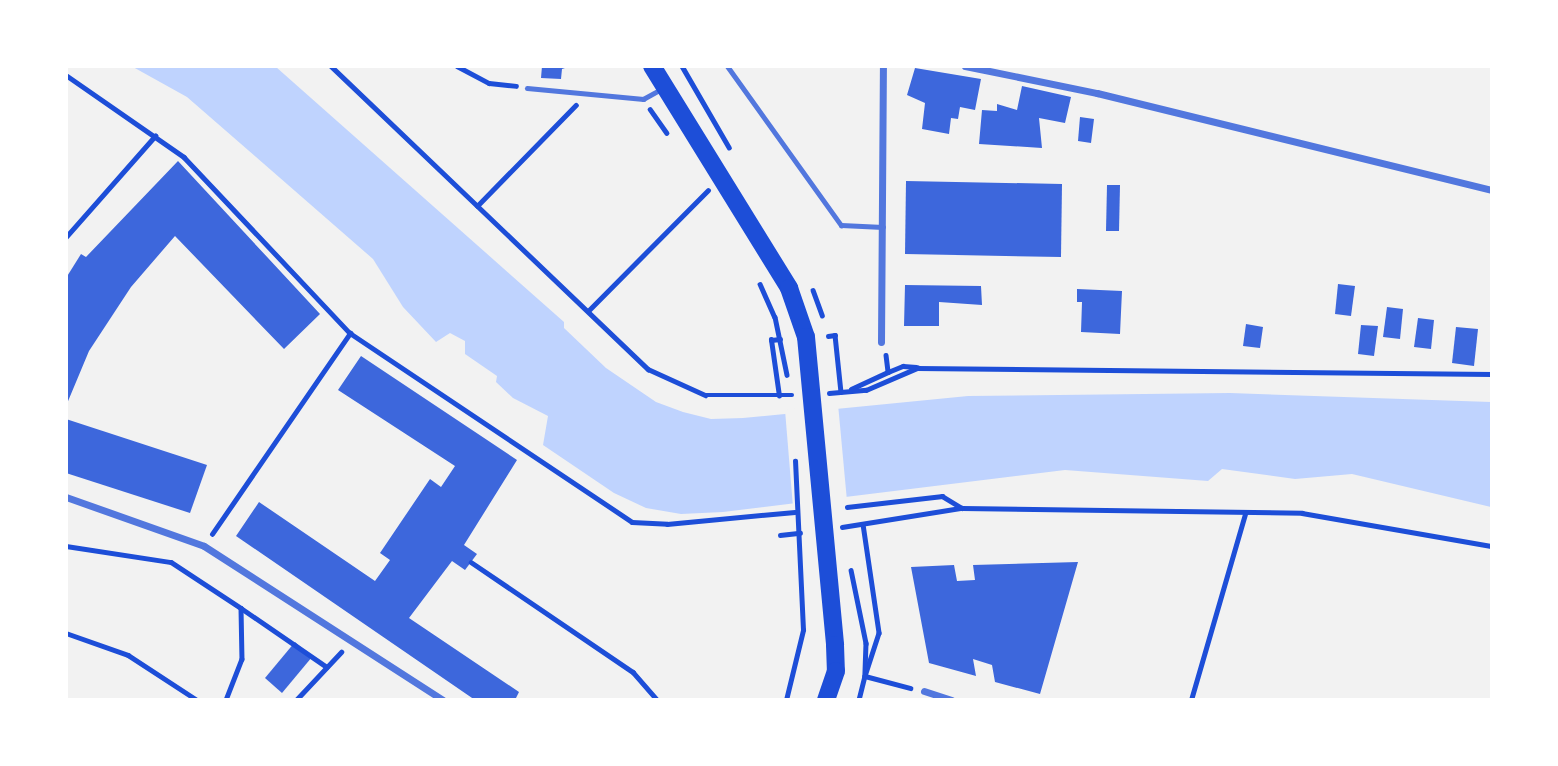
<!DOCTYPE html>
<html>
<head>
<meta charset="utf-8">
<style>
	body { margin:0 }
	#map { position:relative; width:1558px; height:766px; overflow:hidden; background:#f2f2f2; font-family:Raleway,sans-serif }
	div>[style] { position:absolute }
	.water>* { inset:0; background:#bfd3fe }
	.pier>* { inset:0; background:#f2f2f2 }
	.building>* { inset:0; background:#3d67dc }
	.path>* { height:4.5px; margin:-2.25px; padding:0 2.25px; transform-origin:2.25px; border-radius:2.25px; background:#1d4ed8 }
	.service>* { height:5px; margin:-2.5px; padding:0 2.5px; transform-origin:2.5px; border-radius:2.5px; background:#5277de }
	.minor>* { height:7px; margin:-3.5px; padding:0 3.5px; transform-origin:3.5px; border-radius:3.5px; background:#5277de }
	.primary>* { height:18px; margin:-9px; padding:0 9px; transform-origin:9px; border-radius:9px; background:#1d4ed8 }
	span { translate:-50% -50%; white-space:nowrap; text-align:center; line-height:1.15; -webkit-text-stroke:7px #fff; paint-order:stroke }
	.frame { position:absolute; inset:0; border:68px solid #fff; pointer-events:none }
</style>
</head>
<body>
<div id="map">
	<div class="water">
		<i style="clip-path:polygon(133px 67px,276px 67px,564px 322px,564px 328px,606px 368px,656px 402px,683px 412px,711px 419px,743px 418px,968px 396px,1230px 393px,1491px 402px,1491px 507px,1352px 474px,1295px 479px,1222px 469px,1208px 481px,1065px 470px,723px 512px,681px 514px,646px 508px,614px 493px,543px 445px,548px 416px,513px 398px,496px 382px,497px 376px,465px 354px,465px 341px,450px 333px,436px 342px,403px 307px,373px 259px,187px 97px)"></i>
	</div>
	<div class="pier">
		<i style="clip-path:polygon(838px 404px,847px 501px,793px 507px,785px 410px)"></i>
	</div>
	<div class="building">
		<i style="clip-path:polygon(542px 66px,568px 66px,568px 67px,562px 69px,561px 79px,541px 78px)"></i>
		<i style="clip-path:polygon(915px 68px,981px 79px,975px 110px,960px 107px,958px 119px,951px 118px,949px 134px,922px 129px,925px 103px,907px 95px)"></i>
		<i style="clip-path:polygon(1022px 86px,1071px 97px,1065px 123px,1039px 118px,1042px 148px,979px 144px,982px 110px,997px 111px,997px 104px,1017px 110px)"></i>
		<i style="clip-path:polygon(1080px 117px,1094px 119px,1091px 143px,1078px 141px)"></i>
		<i style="clip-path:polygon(178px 161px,320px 314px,284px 349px,175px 236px,131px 287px,89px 351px,66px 406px,66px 278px,81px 254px,86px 257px)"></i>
		<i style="clip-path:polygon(906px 181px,1062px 184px,1061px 257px,905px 254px)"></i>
		<i style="clip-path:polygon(1107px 185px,1120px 185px,1119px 231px,1106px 231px)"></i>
		<i style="clip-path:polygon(1338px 284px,1355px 286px,1351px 316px,1335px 314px)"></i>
		<i style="clip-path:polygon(905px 285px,981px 286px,982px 305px,939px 302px,939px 326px,904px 326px)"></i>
		<i style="clip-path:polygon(1077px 289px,1122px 291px,1120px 334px,1081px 332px,1082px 302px,1077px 302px)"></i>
		<i style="clip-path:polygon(1387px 307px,1403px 309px,1400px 339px,1383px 337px)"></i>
		<i style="clip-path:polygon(1418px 318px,1434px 320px,1431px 349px,1414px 347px)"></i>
		<i style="clip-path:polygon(1246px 324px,1263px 327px,1260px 348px,1243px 346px)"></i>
		<i style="clip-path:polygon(1361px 325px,1378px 326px,1374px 356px,1358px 354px)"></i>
		<i style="clip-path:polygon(1456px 327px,1478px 329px,1474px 366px,1452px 363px)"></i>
		<i style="clip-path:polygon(361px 356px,517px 460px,464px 545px,477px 554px,465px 570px,452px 561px,409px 618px,519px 692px,515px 700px,475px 700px,236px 536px,259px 502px,375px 581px,390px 560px,380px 553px,430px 479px,441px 487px,455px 466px,338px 390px)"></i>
		<i style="clip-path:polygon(66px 419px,207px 465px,190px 513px,66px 473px)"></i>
		<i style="clip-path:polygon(1078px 562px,1040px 694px,995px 682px,992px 665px,973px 659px,976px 676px,929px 663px,911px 567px,954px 565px,957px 581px,975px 580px,973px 565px)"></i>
		<i style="clip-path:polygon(295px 642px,312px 657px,282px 693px,265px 678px)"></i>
	</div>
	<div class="path">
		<i style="left:331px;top:66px;width:439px;rotate:43.7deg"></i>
		<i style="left:648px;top:369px;width:63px;rotate:24.5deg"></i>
		<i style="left:705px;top:395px;width:87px"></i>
		<i style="left:457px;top:66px;width:36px;rotate:28deg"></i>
		<i style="left:489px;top:83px;width:27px;rotate:6deg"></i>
		<i style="left:682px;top:66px;width:94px;rotate:59.9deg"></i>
		<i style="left:66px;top:75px;width:144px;rotate:34.8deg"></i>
		<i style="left:184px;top:157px;width:242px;rotate:46.7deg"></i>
		<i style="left:350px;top:333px;width:339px;rotate:33.8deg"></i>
		<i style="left:632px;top:522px;width:35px;rotate:3deg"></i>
		<i style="left:667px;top:524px;width:128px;rotate:-5.4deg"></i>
		<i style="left:650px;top:109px;width:29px;rotate:55deg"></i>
		<i style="left:477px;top:206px;width:141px;rotate:-45.6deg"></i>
		<i style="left:66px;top:237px;width:135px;rotate:-48.6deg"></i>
		<i style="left:760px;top:284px;width:36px;rotate:66deg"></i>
		<i style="left:775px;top:317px;width:59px;rotate:78.3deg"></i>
		<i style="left:813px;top:290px;width:27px;rotate:70deg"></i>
		<i style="left:588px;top:311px;width:170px;rotate:-45.2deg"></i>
		<i style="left:828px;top:336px;width:7px;rotate:-8deg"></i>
		<i style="left:835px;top:335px;width:57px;rotate:84deg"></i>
		<i style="left:886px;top:355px;width:17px;rotate:83deg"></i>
		<i style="left:888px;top:372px;width:16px;rotate:-22deg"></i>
		<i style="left:903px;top:366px;width:13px;rotate:4deg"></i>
		<i style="left:851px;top:389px;width:41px;rotate:-24.7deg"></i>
		<i style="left:829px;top:393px;width:37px;rotate:-5deg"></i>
		<i style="left:866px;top:390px;width:56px;rotate:-23.3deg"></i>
		<i style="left:917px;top:368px;width:575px;rotate:0.6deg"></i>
		<i style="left:779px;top:396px;width:57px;rotate:-98.1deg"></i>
		<i style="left:771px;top:340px;width:9px;rotate:-6deg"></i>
		<i style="left:847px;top:507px;width:96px;rotate:-6.6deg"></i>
		<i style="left:942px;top:496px;width:23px;rotate:31deg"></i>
		<i style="left:962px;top:508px;width:340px;rotate:0.8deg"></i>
		<i style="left:1302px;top:513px;width:193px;rotate:9.9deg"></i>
		<i style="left:863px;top:524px;width:110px;rotate:81.6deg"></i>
		<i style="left:879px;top:633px;width:45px;rotate:108deg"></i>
		<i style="left:865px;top:676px;width:47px;rotate:14.9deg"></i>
		<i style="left:842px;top:527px;width:121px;rotate:-9.1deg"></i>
		<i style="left:212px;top:534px;width:244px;rotate:-55.5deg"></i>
		<i style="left:780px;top:535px;width:20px;rotate:-6deg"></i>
		<i style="left:66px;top:546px;width:106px;rotate:8.7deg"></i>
		<i style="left:171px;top:562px;width:84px;rotate:33.3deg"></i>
		<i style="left:241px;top:608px;width:51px;rotate:88.9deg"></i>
		<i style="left:242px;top:659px;width:44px;rotate:111.3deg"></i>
		<i style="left:471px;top:562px;width:196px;rotate:34.2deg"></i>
		<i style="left:633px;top:672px;width:37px;rotate:49deg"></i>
		<i style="left:851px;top:570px;width:75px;rotate:78.4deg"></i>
		<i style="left:866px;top:643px;width:33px;rotate:92deg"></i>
		<i style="left:865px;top:676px;width:25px;rotate:104deg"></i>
		<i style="left:241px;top:608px;width:104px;rotate:34.5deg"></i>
		<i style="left:66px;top:633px;width:66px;rotate:19.5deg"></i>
		<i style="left:128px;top:655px;width:82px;rotate:33.1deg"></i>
		<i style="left:296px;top:700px;width:66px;rotate:-46.8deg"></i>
		<i style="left:786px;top:700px;width:72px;rotate:-76.3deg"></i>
		<i style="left:803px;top:630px;width:169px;rotate:-92.7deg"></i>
		<i style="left:1191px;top:700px;width:194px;rotate:-73.8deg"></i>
	</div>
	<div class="service">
		<i style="left:727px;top:66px;width:196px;rotate:54.4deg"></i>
		<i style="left:841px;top:225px;width:42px;rotate:2.7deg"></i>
		<i style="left:527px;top:88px;width:117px;rotate:5.4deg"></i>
		<i style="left:643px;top:99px;width:21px;rotate:-29deg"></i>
	</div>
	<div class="minor">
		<i style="left:965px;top:66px;width:135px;rotate:11.6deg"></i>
		<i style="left:1097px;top:93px;width:407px;rotate:13.8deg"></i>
		<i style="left:881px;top:342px;width:276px;rotate:-89.6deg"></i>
		<i style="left:66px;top:497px;width:146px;rotate:19.5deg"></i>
		<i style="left:204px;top:546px;width:284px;rotate:32.8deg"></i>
		<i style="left:924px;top:691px;width:29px;rotate:18deg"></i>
	</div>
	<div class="primary">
		<i style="left:652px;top:66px;width:261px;rotate:58.3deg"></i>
		<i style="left:789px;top:288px;width:52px;rotate:70.9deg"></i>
		<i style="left:806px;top:337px;width:309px;rotate:84.6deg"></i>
		<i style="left:835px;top:645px;width:26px;rotate:88deg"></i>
		<i style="left:836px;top:671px;width:31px;rotate:109deg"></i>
	</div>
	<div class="frame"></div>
</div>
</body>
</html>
